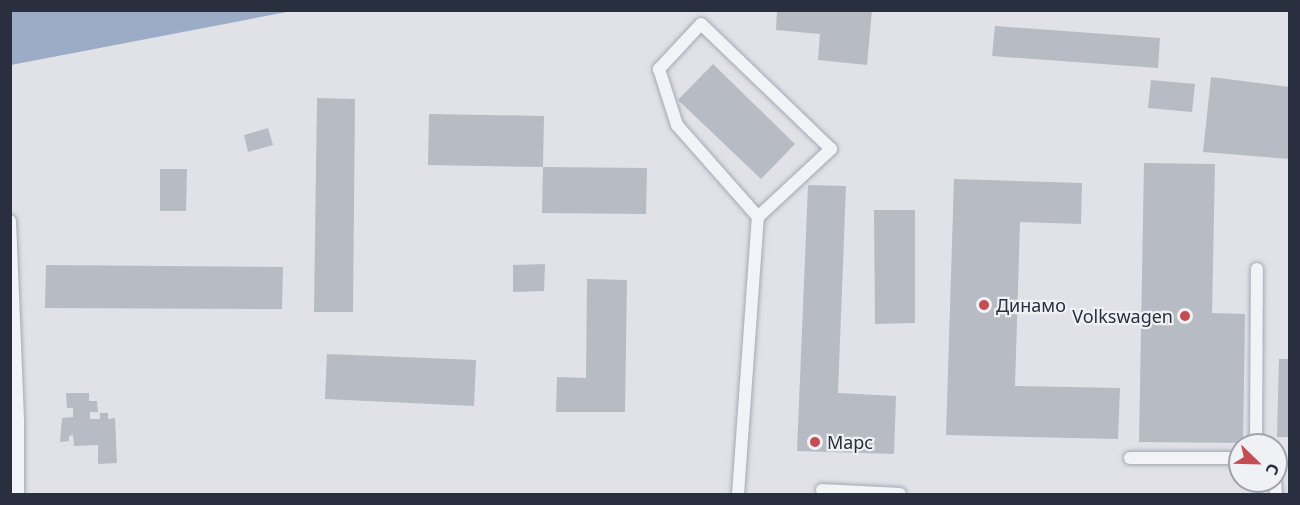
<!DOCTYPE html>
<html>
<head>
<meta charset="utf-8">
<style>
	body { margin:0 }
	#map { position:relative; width:1300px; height:505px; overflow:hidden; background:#e0e2e8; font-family:"Noto Sans",sans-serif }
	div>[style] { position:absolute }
	.water>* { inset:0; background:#9dacc6 }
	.building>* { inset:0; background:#b7bbc4 }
	.roads { filter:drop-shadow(0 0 2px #a5a9b2) drop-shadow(0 0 2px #a5a9b2) }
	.lane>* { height:12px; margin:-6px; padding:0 6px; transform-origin:6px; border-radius:6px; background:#f2f3f6 }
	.dots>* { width:16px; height:16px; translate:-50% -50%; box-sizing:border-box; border:3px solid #eff1f5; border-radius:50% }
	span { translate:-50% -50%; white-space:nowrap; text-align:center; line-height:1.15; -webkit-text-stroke:4.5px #eff1f5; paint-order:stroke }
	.poi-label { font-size:18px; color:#292f3e }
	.left { translate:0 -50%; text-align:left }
	.right { translate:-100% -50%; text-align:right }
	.frame { position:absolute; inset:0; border:12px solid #292f3e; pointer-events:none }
	.north { position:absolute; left:1228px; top:433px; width:60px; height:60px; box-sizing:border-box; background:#eff1f5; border:2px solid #a0a3ac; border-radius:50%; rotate:113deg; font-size:16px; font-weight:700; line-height:24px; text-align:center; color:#292f3e }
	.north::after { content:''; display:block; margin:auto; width:21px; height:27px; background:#c64c51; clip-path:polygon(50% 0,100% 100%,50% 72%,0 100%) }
</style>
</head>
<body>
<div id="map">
	<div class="water">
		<i style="clip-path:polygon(11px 10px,292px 10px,292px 11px,11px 65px)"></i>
	</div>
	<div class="building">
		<i style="clip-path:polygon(777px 10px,872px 10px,867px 65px,818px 60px,820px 34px,776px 30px)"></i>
		<i style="clip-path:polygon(995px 26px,1160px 38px,1158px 68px,992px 56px)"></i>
		<i style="clip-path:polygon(713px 64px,795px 144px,761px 179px,678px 100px)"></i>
		<i style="clip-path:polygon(1211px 77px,1290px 87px,1290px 159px,1203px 152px)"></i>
		<i style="clip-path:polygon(1151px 80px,1195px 84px,1192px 112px,1148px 108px)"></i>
		<i style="clip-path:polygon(317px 98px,355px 99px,353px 312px,314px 312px)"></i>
		<i style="clip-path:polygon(429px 114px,544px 116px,543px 167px,428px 165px)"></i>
		<i style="clip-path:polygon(268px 128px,273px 145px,248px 152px,244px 135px)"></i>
		<i style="clip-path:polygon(1144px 163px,1215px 164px,1212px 313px,1245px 314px,1243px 443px,1139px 442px)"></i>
		<i style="clip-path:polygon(543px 167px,647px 168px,646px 214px,542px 213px)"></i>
		<i style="clip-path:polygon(160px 169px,187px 169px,186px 211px,160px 211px)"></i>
		<i style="clip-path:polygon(954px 179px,1082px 183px,1081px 224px,1020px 222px,1015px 386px,1120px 388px,1118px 439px,946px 435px)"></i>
		<i style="clip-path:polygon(808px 185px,846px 186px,838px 393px,896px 396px,894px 454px,797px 451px)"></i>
		<i style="clip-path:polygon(874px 210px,915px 210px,915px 323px,875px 324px)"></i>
		<i style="clip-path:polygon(545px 264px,544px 291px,513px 292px,513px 265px)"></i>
		<i style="clip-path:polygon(46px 265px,283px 267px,282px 309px,45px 308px)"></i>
		<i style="clip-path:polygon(587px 279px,627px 280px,625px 412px,556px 412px,557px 377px,586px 378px)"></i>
		<i style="clip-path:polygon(327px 354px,476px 360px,474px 406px,325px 399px)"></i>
		<i style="clip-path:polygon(1279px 359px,1290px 359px,1290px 437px,1277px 437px)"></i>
		<i style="clip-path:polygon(66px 393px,89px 393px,89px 401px,97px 401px,98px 412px,90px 412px,90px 419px,100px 419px,100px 413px,108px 413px,108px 419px,115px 418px,117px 463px,98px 464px,98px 445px,74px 446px,73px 435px,69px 436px,69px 441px,60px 442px,62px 418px,73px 417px,73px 408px,67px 408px)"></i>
	</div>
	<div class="roads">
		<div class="lane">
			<i style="left:10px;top:221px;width:202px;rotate:87.7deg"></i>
			<i style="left:12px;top:423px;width:6px"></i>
			<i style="left:18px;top:423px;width:71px;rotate:90deg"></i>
			<i style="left:1256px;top:445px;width:176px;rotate:-89.7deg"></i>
			<i style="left:1130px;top:458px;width:110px"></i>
			<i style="left:1275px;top:481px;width:13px;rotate:86deg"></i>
			<i style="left:822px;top:490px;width:78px;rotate:2.9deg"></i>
			<i style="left:738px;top:494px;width:278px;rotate:-85.9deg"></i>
			<i style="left:758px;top:217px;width:100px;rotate:-43deg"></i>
			<i style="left:831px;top:149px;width:180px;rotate:-136.1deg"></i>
			<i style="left:701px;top:24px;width:62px;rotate:133deg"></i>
			<i style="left:659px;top:69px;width:59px;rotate:72.2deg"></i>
			<i style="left:677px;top:125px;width:123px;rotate:48.6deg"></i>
		</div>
	</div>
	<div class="dots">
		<i style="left:984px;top:305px;background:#c64c51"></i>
		<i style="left:1185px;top:316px;background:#c64c51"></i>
		<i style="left:815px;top:442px;background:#c64c51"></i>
	</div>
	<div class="poi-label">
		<span class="left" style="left:996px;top:305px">Динамо</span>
		<span class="right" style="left:1173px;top:316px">Volkswagen</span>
		<span class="left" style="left:827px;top:442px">Марс</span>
	</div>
	<div class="frame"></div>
	<div class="north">С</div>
</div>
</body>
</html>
